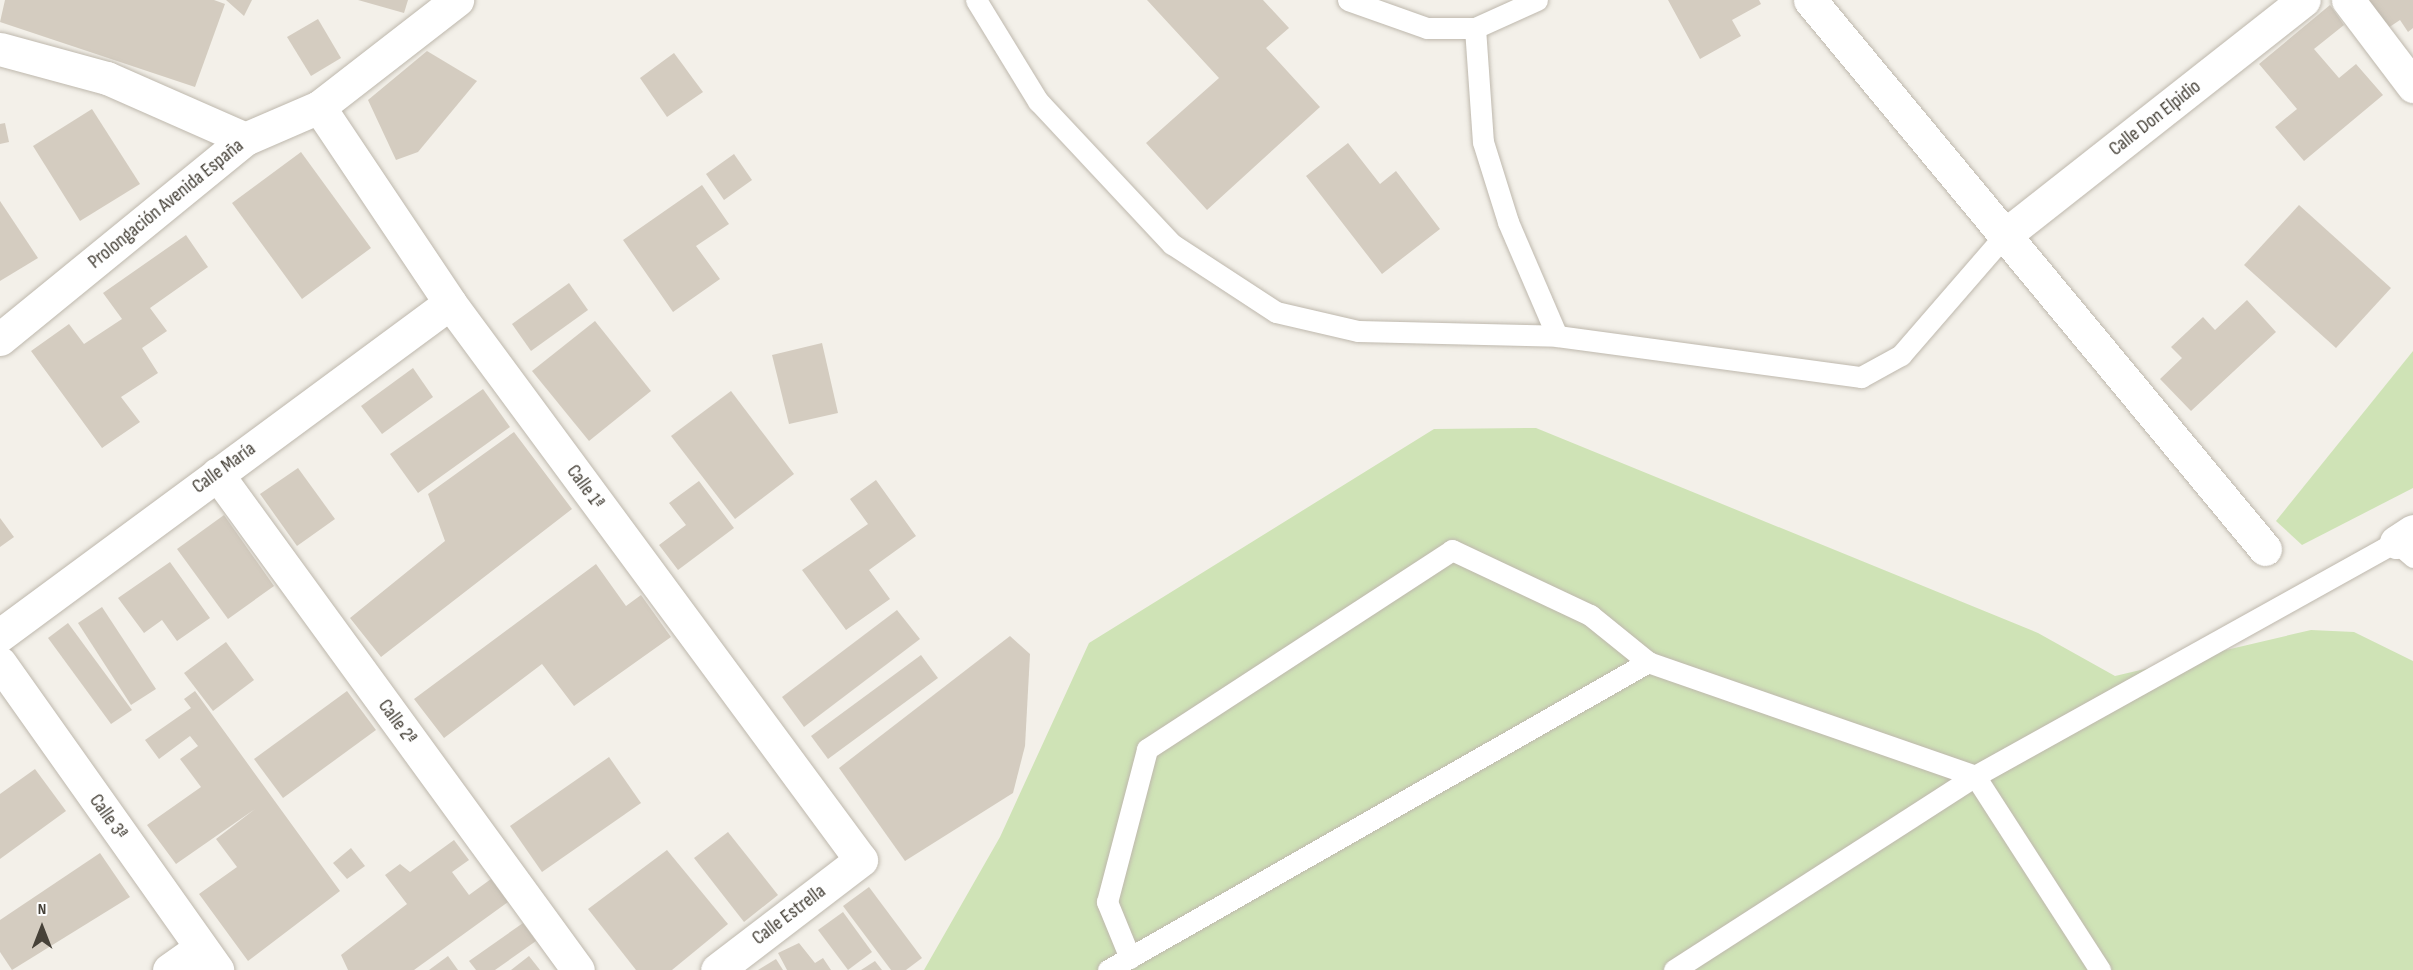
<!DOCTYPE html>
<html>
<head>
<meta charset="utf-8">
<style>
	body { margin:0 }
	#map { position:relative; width:2413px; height:970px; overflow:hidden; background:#f3f0e9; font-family:"Sofia Sans Condensed",sans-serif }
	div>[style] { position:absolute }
	.green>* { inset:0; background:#cfe3b6 }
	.building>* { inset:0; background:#d4ccc0 }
	.roads { filter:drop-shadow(0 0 2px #beb8ad) drop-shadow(0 0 2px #beb8ad) }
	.service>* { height:21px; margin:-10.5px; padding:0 10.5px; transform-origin:10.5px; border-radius:10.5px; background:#fff }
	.minor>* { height:33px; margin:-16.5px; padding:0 16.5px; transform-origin:16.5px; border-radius:16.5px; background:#fff }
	span { translate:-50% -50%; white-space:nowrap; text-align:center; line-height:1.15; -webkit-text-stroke:6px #fff; paint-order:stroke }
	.street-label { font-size:20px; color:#464138 }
	.north { position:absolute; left:12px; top:898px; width:60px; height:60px; -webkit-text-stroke:4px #fff; paint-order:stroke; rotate:0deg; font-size:16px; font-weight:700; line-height:24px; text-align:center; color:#464138 }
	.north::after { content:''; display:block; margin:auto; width:21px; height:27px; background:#464138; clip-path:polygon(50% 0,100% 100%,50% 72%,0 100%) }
</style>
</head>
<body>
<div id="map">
	<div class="green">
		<i style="clip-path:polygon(2413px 351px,2413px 488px,2302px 545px,2276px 521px)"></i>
		<i style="clip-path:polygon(1536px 428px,2038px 633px,2115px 676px,2311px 630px,2354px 632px,2413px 661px,2413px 970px,924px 970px,1000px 837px,1089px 643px,1434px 429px)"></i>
	</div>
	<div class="building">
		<i style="clip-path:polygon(5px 0,214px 0,225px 4px,195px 87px,0 22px)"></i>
		<i style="clip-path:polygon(226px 0,252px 0,244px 16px)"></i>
		<i style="clip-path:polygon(358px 0,408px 0,404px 13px)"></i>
		<i style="clip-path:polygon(1147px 0,1263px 0,1289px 28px,1266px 48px,1320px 107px,1207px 210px,1146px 143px,1219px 78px)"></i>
		<i style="clip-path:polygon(1668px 0,1759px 0,1761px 4px,1732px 20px,1741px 36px,1700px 59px)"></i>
		<i style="clip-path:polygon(2369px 0,2413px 0,2413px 28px,2408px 32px,2400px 20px,2388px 28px)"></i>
		<i style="clip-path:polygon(2330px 5px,2344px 25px,2314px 49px,2339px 78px,2356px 64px,2383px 95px,2304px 161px,2275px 127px,2297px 109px,2259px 64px)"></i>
		<i style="clip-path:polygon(318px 19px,341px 58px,311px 76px,287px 37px)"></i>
		<i style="clip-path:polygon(427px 51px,477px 81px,418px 152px,396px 160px,368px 100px)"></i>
		<i style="clip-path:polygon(674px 53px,703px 92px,667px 117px,640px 78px)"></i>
		<i style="clip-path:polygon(92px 109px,140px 184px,80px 221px,33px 146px)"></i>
		<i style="clip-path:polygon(5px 123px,9px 142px,0 144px,0 124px)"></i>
		<i style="clip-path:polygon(1348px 143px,1380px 184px,1396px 171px,1440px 229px,1382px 274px,1306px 176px)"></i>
		<i style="clip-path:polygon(301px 152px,371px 248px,302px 299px,232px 203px)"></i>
		<i style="clip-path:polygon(734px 154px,752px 180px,724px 200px,706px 174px)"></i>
		<i style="clip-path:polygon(702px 185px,729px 224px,696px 246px,720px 279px,673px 312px,623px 240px)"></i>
		<i style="clip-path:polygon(0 201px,38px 258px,0 281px)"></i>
		<i style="clip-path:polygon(2299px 205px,2391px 288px,2336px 348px,2244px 265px)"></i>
		<i style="clip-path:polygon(186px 235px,208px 267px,150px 308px,167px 331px,142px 348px,158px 373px,121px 397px,140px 422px,102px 448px,31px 351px,69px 324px,84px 344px,122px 319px,103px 293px)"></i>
		<i style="clip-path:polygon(569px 283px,588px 310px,531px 351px,512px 324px)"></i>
		<i style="clip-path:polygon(2247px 300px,2276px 332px,2191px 411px,2160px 379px,2182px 358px,2171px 347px,2203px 317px,2215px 330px)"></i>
		<i style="clip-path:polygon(595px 321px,651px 391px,589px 441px,532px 371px)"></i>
		<i style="clip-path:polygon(822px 343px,838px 413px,789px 424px,772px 355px)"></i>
		<i style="clip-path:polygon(413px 368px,433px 397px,382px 434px,361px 406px)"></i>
		<i style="clip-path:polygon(483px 389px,510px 427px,418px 493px,390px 454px)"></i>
		<i style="clip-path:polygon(731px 391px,794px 474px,735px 519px,671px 436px)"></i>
		<i style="clip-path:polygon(514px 432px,572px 509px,381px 657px,350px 618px,445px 541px,428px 494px)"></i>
		<i style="clip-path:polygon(298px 468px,335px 519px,297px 546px,260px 494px)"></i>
		<i style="clip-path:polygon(876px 480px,916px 536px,869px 570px,890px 599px,846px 630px,802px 570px,868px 524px,850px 499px)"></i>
		<i style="clip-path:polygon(699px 481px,734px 528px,678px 570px,659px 545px,686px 525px,669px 503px)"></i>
		<i style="clip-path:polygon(224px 515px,274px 586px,228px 619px,177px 549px)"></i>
		<i style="clip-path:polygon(0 518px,14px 537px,0 547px)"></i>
		<i style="clip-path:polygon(170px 562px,210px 618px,177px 641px,162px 620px,144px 633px,118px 598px)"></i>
		<i style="clip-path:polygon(596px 564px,626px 606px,641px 595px,671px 637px,574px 706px,542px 664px,444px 738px,414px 699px)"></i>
		<i style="clip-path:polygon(102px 607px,156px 689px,131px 705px,78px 623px)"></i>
		<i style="clip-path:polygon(897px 610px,920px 639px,804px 727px,782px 697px)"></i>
		<i style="clip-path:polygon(68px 623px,132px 710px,111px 724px,48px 638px)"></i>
		<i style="clip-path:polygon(1010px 636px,1030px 654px,1025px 746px,1013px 793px,905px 861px,839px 768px)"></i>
		<i style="clip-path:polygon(226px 642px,254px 680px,213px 711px,184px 673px)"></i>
		<i style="clip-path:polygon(921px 655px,938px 678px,828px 759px,811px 736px)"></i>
		<i style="clip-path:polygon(195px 691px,340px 891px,248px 961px,199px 894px,237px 867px,216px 839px,255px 809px,176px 864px,147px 825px,201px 787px,180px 759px,198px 746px,190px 736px,159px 759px,145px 740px,191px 708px,184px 699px)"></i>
		<i style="clip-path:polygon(347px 691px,376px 730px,283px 798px,254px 759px)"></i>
		<i style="clip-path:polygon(609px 757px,641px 803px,542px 872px,510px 826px)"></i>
		<i style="clip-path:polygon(35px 769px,66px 811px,0 859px,0 794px)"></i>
		<i style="clip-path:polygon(728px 832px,778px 895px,744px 922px,694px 858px)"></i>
		<i style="clip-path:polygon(454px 840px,469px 860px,452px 872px,469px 895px,491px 879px,508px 902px,414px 970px,348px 970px,341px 955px,407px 904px,385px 875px,400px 864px,410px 872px)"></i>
		<i style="clip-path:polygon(351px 848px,365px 866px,347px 879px,333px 863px)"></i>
		<i style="clip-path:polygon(667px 850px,728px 924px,672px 970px,636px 970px,588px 909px)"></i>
		<i style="clip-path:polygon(100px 853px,130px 897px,12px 970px,0 952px,0 920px)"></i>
		<i style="clip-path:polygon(869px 887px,922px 958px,906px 970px,891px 970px,843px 906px)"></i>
		<i style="clip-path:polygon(843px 912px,872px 952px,848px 970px,818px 930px)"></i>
		<i style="clip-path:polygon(523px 923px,536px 941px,495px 970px,476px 970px,469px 961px)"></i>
		<i style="clip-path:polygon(799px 943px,815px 963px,823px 958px,831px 970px,787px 970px,778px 953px)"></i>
		<i style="clip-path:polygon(448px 956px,458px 970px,429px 970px)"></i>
		<i style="clip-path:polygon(529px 956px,540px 970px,511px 970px)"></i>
		<i style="clip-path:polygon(776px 959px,783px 970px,758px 970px)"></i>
		<i style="clip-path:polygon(875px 961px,882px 970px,861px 970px)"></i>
	</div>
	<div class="roads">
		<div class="service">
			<i style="left:976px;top:0;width:119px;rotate:58.5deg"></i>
			<i style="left:1038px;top:101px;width:196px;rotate:46.9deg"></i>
			<i style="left:1172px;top:244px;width:124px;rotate:33.2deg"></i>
			<i style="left:1276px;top:312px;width:84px;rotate:13deg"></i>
			<i style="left:1358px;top:331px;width:199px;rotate:1.4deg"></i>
			<i style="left:1557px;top:336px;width:307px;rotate:7.7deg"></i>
			<i style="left:1861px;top:377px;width:46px;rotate:-28.8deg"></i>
			<i style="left:1901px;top:355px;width:159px;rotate:-49.1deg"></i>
			<i style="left:1348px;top:0;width:84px;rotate:19.5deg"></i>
			<i style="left:1427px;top:28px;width:48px"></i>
			<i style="left:1475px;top:28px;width:68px;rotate:-24.3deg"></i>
			<i style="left:1475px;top:28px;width:114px;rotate:86deg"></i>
			<i style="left:1483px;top:142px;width:84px;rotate:72.6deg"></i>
			<i style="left:1508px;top:222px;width:124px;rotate:66.7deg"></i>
			<i style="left:1130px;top:958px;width:61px;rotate:-112.3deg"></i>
			<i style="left:1107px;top:902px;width:158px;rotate:-75.3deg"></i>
			<i style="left:1147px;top:749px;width:364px;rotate:-33.1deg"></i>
			<i style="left:1452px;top:550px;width:153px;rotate:25.2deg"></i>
			<i style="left:1590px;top:615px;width:75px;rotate:39deg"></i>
			<i style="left:1648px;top:662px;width:346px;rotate:19.2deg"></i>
			<i style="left:1975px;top:776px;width:231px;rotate:57.2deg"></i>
			<i style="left:1108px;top:970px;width:622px;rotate:-29.7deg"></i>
			<i style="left:1674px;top:970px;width:358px;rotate:-32.8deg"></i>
			<i style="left:1975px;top:776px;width:482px;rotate:-29.1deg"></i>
			<i style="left:2396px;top:542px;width:23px;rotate:41deg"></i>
		</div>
		<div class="minor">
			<i style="left:1810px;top:0;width:713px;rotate:50.35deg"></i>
			<i style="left:2348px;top:0;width:108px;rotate:52.9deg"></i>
			<i style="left:0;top:49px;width:111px;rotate:15.2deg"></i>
			<i style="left:107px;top:78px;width:151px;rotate:23.8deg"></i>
			<i style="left:319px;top:107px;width:236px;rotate:56.2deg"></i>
			<i style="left:450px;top:303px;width:692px;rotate:53.58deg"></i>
			<i style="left:861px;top:860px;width:181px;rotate:142.6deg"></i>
			<i style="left:2005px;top:235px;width:380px;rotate:-38.2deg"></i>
			<i style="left:0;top:339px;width:316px;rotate:-39.2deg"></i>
			<i style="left:245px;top:139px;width:81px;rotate:-23.4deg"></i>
			<i style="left:319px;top:107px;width:175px;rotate:-37.8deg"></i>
			<i style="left:217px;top:474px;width:613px;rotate:53.95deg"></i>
			<i style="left:2396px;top:542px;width:20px;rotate:-33deg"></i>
			<i style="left:0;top:635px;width:559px;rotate:-36.42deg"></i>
			<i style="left:0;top:663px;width:376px;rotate:54.7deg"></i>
			<i style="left:169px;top:970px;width:39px;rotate:-35deg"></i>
		</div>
	</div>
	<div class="street-label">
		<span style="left:2155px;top:118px;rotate:-38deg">Calle Don Elpidio</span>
		<span style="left:166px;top:204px;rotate:-39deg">Prolongación Avenida España</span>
		<span style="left:224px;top:468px;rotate:-36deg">Calle María</span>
		<span style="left:585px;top:487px;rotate:54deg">Calle 1ª</span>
		<span style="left:397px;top:722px;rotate:54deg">Calle 2ª</span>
		<span style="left:108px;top:817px;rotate:55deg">Calle 3ª</span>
		<span style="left:789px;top:915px;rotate:-37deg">Calle Estrella</span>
	</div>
	<div class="north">N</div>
</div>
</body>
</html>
